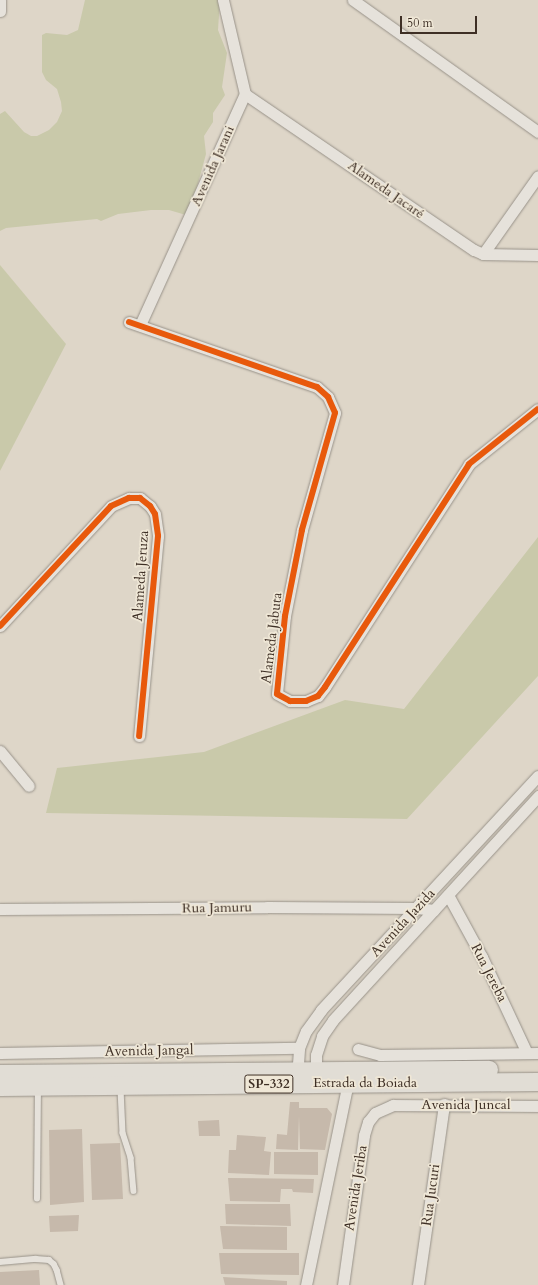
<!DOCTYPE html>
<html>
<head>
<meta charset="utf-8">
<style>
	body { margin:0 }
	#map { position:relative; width:538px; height:1285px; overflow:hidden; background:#ded6c8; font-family:Cardo,serif }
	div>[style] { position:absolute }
	.green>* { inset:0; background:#c9c9aa }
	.building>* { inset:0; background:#c6b9ab }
	.roads { filter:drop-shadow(0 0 1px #989289) drop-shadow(0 0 1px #989289) }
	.service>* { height:5.5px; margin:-2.75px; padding:0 2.75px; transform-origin:2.75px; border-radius:2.75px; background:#e6e2db }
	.minor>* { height:11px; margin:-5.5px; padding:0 5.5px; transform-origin:5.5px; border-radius:5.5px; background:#e6e2db }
	.primary>* { height:18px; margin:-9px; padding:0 9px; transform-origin:9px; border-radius:9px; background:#e1ddd5 }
	.cycleway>* { height:6px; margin:-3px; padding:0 3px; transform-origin:3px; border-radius:3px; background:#e8590c }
	span { translate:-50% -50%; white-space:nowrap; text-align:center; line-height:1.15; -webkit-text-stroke:3.5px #efe7d6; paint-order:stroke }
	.shield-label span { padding:1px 3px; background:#efe7d6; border:1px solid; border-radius:3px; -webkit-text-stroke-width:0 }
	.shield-label { font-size:13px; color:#3e2f25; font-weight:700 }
	.street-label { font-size:14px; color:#3e2f25 }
	.scale { position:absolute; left:400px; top:16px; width:77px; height:18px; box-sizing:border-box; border:2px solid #3e2f25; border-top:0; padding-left:5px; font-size:12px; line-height:14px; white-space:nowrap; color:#3e2f25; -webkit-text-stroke:3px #efe7d6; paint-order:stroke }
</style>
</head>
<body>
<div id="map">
	<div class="green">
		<i style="clip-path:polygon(85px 0,220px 0,218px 30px,227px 53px,222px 87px,225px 95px,213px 113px,213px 122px,204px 136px,206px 154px,194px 198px,197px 216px,186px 215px,169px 210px,151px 210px,118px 214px,101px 221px,97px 219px,6px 228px,0 231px,0 114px,5px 111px,24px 132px,31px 136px,37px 136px,49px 130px,57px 122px,62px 111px,61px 102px,57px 89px,46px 80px,42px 72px,42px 35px,46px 33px,67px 35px,78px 30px)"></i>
		<i style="clip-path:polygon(0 265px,66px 344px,0 471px)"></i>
		<i style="clip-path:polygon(538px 537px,538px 676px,407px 819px,46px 813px,57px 768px,204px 752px,345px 700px,404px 709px)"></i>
	</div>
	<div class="building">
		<i style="clip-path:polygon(290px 1102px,299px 1102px,299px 1108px,327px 1108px,332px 1114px,325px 1150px,300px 1149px,299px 1116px,298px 1150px,276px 1149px,277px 1134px,287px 1135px)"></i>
		<i style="clip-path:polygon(219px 1120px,220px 1136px,199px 1136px,198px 1121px)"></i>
		<i style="clip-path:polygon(82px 1129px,84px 1202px,50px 1205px,49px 1130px)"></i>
		<i style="clip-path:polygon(237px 1135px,266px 1137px,264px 1151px,271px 1152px,269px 1175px,228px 1173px,229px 1150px,236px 1150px)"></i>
		<i style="clip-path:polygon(120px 1143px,123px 1199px,92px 1200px,90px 1144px)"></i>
		<i style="clip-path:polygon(274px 1152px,318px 1152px,318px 1175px,274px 1174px)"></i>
		<i style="clip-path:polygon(228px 1178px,314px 1179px,313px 1193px,293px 1192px,292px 1189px,281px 1189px,280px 1202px,230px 1201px)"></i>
		<i style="clip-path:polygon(225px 1204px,290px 1204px,291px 1226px,226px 1224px)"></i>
		<i style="clip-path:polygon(79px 1215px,78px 1231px,50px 1232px,49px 1216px)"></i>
		<i style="clip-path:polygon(220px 1226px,287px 1227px,287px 1250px,223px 1249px)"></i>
		<i style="clip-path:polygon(219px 1253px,299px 1253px,299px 1275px,221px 1274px)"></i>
		<i style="clip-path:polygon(39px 1270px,40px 1285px,0 1285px,0 1272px)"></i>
		<i style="clip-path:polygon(223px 1277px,287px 1281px,287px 1285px,225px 1285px)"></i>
	</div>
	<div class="roads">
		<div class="service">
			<i style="left:121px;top:1089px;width:44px;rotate:87.4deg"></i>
			<i style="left:123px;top:1133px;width:26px;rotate:72deg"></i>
			<i style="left:131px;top:1158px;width:33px;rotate:85deg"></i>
			<i style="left:37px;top:1199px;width:111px;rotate:-89.5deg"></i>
			<i style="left:0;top:1262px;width:36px;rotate:-5deg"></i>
			<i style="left:36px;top:1259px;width:13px;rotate:4deg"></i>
			<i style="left:49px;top:1260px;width:6px;rotate:39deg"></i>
			<i style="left:54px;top:1264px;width:7px;rotate:63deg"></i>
			<i style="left:57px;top:1270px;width:16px;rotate:75deg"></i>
		</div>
		<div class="minor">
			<i style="left:353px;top:0;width:227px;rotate:35.5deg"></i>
			<i style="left:0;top:11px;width:11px;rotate:-90deg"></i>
			<i style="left:245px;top:94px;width:277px;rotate:34.3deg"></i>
			<i style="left:474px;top:250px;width:10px;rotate:24deg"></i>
			<i style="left:483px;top:254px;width:55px;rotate:1deg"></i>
			<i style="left:483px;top:254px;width:95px;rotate:-54.8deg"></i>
			<i style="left:129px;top:322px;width:199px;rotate:19.1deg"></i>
			<i style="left:317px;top:387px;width:15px;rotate:42deg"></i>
			<i style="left:328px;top:397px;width:17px;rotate:66deg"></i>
			<i style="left:335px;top:413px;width:122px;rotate:105.8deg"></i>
			<i style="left:302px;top:530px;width:88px;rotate:101.2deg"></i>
			<i style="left:285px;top:616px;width:78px;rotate:95.9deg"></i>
			<i style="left:277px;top:694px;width:15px;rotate:28deg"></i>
			<i style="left:290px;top:701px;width:16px"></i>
			<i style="left:306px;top:701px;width:13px;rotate:-23deg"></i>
			<i style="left:318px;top:696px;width:11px;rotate:-52deg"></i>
			<i style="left:325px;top:687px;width:265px;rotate:-57.1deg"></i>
			<i style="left:469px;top:464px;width:88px;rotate:-38.6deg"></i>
			<i style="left:140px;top:325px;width:254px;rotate:-65.6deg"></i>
			<i style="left:245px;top:94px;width:97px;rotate:-103.2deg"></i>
			<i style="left:0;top:626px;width:163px;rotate:-47.2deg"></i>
			<i style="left:111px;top:506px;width:20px;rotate:-24deg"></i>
			<i style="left:129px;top:498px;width:11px"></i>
			<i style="left:140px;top:498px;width:13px;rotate:39deg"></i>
			<i style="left:150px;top:506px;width:9px;rotate:58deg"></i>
			<i style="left:155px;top:514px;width:22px;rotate:82deg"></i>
			<i style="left:158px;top:536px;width:201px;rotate:95.4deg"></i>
			<i style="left:0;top:751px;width:45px;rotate:50.4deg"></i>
			<i style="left:448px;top:895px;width:71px;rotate:61.3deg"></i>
			<i style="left:482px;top:957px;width:106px;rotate:64.9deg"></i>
			<i style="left:0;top:909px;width:267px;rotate:-0.4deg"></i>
			<i style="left:267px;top:907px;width:150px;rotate:0.4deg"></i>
			<i style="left:417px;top:908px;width:17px;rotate:7deg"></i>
			<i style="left:358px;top:1049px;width:23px;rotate:15deg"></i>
			<i style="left:380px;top:1055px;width:158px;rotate:-0.7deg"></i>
			<i style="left:0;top:1053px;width:299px;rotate:-1deg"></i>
			<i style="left:316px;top:1077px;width:22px;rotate:-90deg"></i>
			<i style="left:316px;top:1055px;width:20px;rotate:-72deg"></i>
			<i style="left:322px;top:1036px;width:19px;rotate:-55deg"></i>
			<i style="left:333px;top:1020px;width:304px;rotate:-47.5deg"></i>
			<i style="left:297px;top:1078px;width:30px;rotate:-86deg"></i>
			<i style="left:299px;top:1048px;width:18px;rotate:-68deg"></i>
			<i style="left:306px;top:1031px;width:26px;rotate:-54deg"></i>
			<i style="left:321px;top:1010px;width:319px;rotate:-47.2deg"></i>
			<i style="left:306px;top:1285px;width:206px;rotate:-78.3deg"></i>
			<i style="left:343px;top:1285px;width:151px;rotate:-82deg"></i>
			<i style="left:364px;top:1135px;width:14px;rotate:-73deg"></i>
			<i style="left:368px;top:1122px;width:11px;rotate:-52deg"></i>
			<i style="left:375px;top:1113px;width:20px;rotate:-24deg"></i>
			<i style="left:393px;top:1105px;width:145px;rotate:0.4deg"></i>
			<i style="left:418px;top:1285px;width:183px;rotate:-81.8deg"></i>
		</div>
		<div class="primary">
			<i style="left:0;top:1074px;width:489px;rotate:-0.5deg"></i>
			<i style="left:0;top:1087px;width:538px;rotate:-0.53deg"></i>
		</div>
	</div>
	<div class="cycleway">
		<i style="left:129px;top:322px;width:199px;rotate:19.1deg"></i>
		<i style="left:317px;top:387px;width:15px;rotate:42deg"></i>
		<i style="left:328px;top:397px;width:17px;rotate:66deg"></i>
		<i style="left:335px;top:413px;width:122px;rotate:105.8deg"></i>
		<i style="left:302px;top:530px;width:88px;rotate:101.2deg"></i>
		<i style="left:285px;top:616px;width:78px;rotate:95.9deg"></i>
		<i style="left:277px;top:694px;width:15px;rotate:28deg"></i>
		<i style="left:290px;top:701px;width:16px"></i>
		<i style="left:306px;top:701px;width:13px;rotate:-23deg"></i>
		<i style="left:318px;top:696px;width:11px;rotate:-52deg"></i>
		<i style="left:325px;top:687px;width:265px;rotate:-57.1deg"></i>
		<i style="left:469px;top:464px;width:88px;rotate:-38.6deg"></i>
		<i style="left:0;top:626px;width:163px;rotate:-47.2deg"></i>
		<i style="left:111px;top:506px;width:20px;rotate:-24deg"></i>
		<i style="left:129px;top:498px;width:11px"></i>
		<i style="left:140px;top:498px;width:13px;rotate:39deg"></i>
		<i style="left:150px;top:506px;width:9px;rotate:58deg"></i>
		<i style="left:155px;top:514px;width:22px;rotate:82deg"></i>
		<i style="left:158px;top:536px;width:201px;rotate:95.4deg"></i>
	</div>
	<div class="shield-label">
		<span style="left:269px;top:1084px">SP-332</span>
	</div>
	<div class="street-label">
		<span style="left:213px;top:166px;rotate:-66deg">Avenida Jarani</span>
		<span style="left:386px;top:190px;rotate:35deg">Alameda Jacaré</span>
		<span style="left:141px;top:576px;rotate:-86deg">Alameda Jeruza</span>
		<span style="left:272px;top:638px;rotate:-83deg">Alameda Jabuta</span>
		<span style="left:217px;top:908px;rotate:-1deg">Rua Jamuru</span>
		<span style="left:403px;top:923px;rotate:-47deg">Avenida Jazida</span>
		<span style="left:489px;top:973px;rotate:63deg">Rua Jereba</span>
		<span style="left:149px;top:1051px;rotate:-1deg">Avenida Jangal</span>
		<span style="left:365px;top:1083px">Estrada da Boiada</span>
		<span style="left:466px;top:1105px">Avenida Juncal</span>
		<span style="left:356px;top:1188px;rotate:-81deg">Avenida Jeriba</span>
		<span style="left:431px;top:1195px;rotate:-82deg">Rua Jucuri</span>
	</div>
	<div class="scale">50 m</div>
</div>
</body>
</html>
